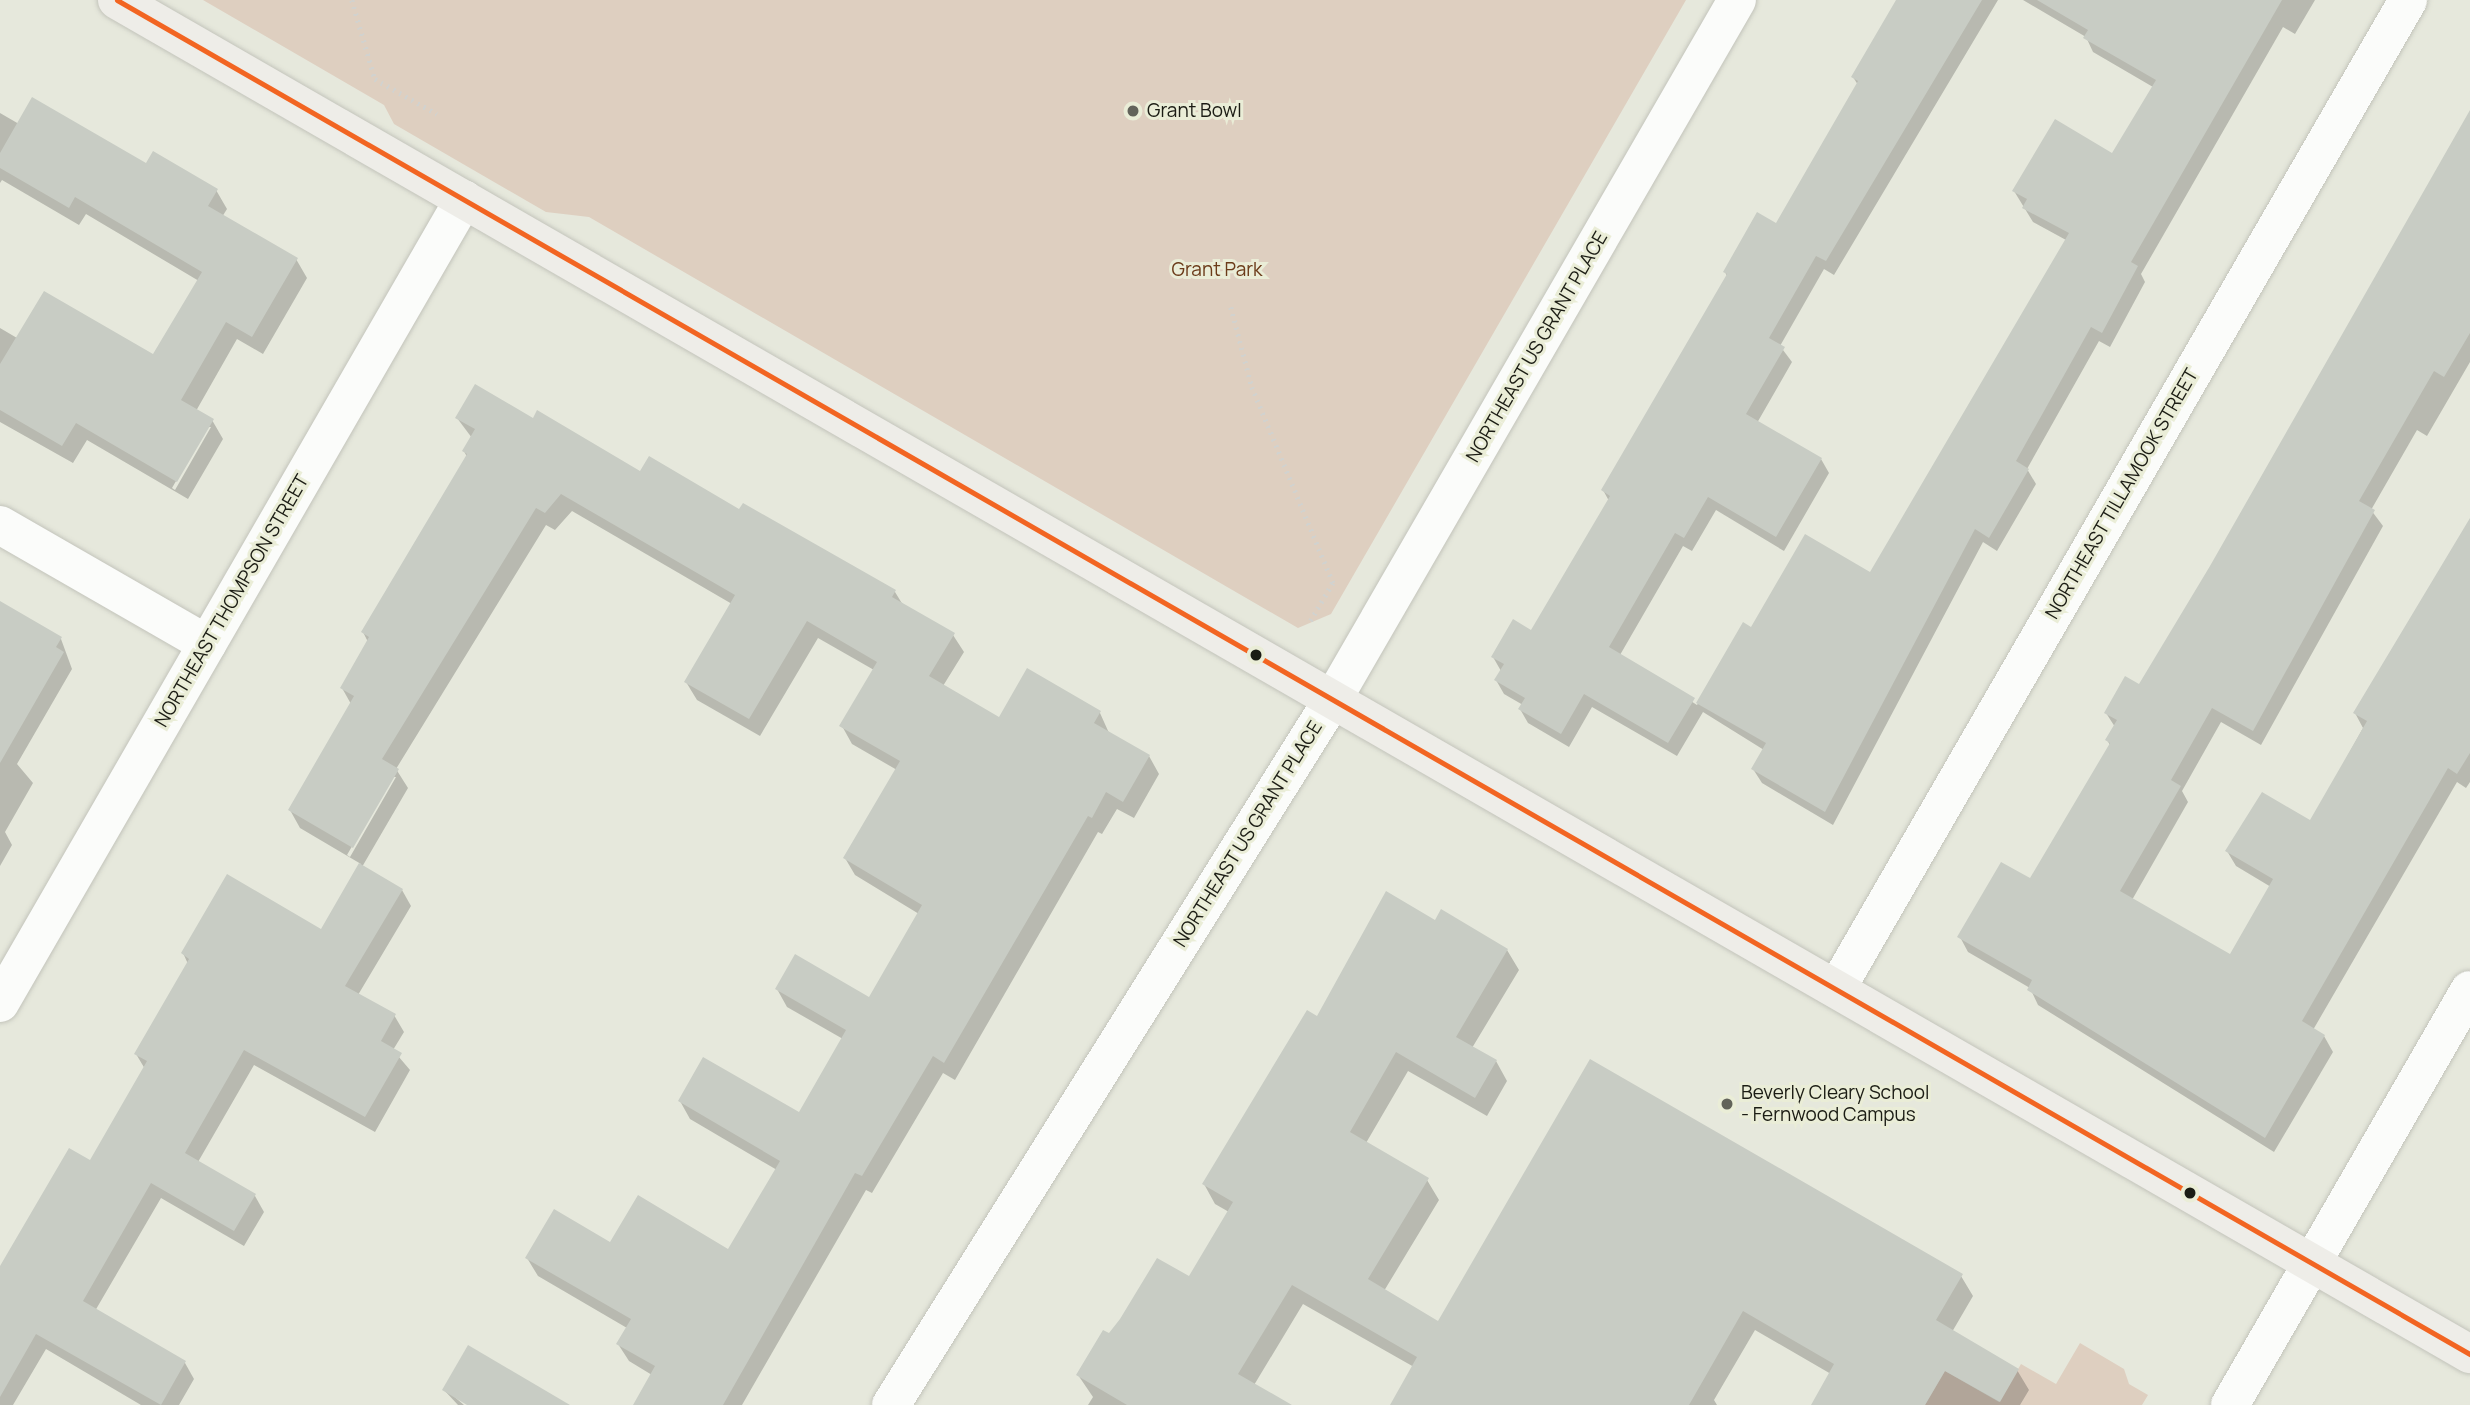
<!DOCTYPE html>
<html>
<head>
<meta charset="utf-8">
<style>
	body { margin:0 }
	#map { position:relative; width:2470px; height:1405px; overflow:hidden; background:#e6e8dc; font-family:Manrope,sans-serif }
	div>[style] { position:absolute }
	.green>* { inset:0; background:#decfc0 }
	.shadow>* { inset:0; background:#0003 }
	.building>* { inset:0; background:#c8ccc4 }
	.path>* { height:4.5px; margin-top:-2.25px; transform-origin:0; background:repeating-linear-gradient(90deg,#d2d2ce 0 2px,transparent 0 7px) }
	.roads { filter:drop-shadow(0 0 2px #c3c4bb) drop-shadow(0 0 2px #c3c4bb) }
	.minor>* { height:38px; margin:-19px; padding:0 19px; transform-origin:19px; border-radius:19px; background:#fbfcfa }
	.tertiary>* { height:38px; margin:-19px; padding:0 19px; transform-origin:19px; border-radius:19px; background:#fbfcfa }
	.secondary>* { height:38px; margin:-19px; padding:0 19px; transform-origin:19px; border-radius:19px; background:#eeede8 }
	.bus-1>* { height:5px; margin:-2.5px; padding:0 2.5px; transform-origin:2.5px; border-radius:2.5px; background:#f26522 }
	.dots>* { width:19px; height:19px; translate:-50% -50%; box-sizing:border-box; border:4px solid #eaedd7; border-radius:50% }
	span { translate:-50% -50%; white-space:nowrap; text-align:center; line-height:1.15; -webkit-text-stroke:6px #eaedd7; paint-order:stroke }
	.poi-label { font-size:19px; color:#1b1c14 }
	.left { translate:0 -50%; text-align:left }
	.park-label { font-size:19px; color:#6b3b19 }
	.street-label { font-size:19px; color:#1b1c14 }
</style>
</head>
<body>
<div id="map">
	<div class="green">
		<i style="clip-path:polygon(203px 0,1686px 0,1331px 614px,1298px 628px,589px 217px,546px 212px,394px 124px,384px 105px)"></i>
		<i style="clip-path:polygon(2080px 1343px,2124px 1369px,2129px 1384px,2148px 1395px,2142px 1405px,1925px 1405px,1945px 1371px,1999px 1402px,2021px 1364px,2056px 1384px)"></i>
	</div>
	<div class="shadow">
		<i style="clip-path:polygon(1898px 0,1998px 0,1834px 275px,1824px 269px,1780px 346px,1792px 362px,1757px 423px,1821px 459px,1829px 473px,1784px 551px,1716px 510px,1692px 551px,1683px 546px,1620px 655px,1697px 705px,1743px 625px,1751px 629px,1871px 574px,2066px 240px,2033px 222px,2014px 191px,2113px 155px,2153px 87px,2093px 52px,2086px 37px,2023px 0,2315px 0,2295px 34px,2283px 27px,2141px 274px,2145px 282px,2110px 347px,2099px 341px,2027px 469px,2036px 484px,1997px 551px,1983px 542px,1833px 825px,1762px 783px,1753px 769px,1764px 750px,1703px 712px,1677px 756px,1592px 707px,1569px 747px,1528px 723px,1520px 709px,1523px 705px,1504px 694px,1496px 680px,1501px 671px,1493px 657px,1532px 632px,1609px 501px,1603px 490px,1727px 276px,1725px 272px,1777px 226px,1858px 85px,1853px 77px)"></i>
		<i style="clip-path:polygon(evenodd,0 113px,19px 124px,216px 190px,227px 209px,222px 217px,296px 259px,307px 278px,263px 354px,237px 339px,196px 411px,212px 420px,223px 439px,188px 499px,87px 440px,73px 463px,0 422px,0 328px,17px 338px,153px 356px,199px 281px,86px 214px,79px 225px,2px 180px,0 183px,0 113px,207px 427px,211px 427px,175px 490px,172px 488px,207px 427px)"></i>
		<i style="clip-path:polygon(2470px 114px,2470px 362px,2427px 436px,2417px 430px,2371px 510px,2383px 526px,2261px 745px,2221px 722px,2182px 791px,2188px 802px,2132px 900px,2231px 956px,2271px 887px,2236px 866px,2227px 851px,2311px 822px,2363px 728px,2355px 713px,2470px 561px,2470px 782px,2466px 788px,2457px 782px,2313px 1030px,2324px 1036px,2333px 1052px,2274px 1152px,2038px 1005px,2030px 988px,1968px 952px,1960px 937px,2030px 881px,2110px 745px,2107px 740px,2115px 727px,2106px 713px,2139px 686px,2212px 567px)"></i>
		<i style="clip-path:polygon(evenodd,457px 418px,533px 420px,641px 473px,740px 511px,895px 592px,903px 605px,953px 635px,964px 652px,943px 686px,999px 719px,1100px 713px,1109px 733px,1149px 756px,1159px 774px,1134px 818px,1117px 809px,1102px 834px,1098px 832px,955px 1080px,943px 1073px,872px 1193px,866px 1190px,742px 1405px,635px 1405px,652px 1375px,629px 1361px,618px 1344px,627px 1328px,538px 1276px,527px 1258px,611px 1244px,729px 1251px,777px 1170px,690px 1119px,680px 1101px,800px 1114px,843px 1039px,787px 1007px,777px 989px,870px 999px,919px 914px,855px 875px,845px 858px,897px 770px,852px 744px,842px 726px,874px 670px,818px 638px,760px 736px,697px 700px,686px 682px,732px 604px,572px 511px,555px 530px,546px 525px,396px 769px,408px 788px,362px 867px,402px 890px,411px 906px,358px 995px,394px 1015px,404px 1032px,393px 1050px,410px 1070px,375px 1132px,254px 1065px,198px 1162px,255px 1196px,264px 1212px,244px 1246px,161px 1198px,95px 1311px,185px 1363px,194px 1379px,179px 1405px,141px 1405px,46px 1349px,13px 1405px,0 1405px,0 1274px,90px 1162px,145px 1069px,136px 1054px,188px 964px,183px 953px,322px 931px,361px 864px,300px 828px,290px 810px,351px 704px,342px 688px,368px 642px,363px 632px,467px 457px,464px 451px,472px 438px,457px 418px,392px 777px,396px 777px,350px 857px,347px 855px,392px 777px)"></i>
		<i style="clip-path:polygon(0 603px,61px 639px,72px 669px,17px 764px,33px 783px,5px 832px,12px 845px,0 866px)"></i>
		<i style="clip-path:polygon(1435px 922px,1507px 950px,1519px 970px,1472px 1048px,1496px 1061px,1507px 1081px,1487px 1116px,1408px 1071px,1366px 1143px,1427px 1180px,1439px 1200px,1384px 1291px,1439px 1323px,1961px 1276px,1973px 1296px,1952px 1332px,2017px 1370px,2029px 1390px,2020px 1405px,1813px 1405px,1831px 1374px,1755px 1330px,1714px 1400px,1717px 1405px,1392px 1405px,1414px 1367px,1303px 1304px,1242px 1405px,1088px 1405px,1093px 1397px,1078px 1375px,1109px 1336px,1189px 1279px,1229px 1212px,1215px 1204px,1204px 1184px,1318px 1018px)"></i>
		<i style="clip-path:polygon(444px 1390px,528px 1405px,471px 1405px,450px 1393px,464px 1405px,458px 1405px)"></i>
	</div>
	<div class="building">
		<i style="clip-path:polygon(1896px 0,1982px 0,1826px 261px,1816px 256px,1769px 338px,1785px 347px,1746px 414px,1822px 458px,1776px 537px,1708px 497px,1684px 538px,1675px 533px,1609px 647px,1695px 698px,1668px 743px,1584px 694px,1561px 734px,1518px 709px,1525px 698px,1494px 680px,1504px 664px,1491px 657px,1513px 619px,1531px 630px,1610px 496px,1601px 490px,1727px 274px,1723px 272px,1757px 212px,1776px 223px,1858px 81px,1851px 77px)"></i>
		<i style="clip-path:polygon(2037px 0,2282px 0,2131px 262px,2138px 266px,2102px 333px,2091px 327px,2016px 461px,2029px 469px,1989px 538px,1975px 529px,1825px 812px,1751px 769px,1766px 743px,1696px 703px,1743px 622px,1751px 627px,1805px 534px,1870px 572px,2069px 233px,2022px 208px,2027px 199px,2012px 191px,2055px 119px,2112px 153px,2156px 80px,2083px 38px,2088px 30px)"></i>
		<i style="clip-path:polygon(32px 97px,146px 163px,153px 151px,218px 189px,208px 206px,298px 258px,252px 337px,226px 322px,181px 400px,214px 419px,177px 482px,76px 423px,62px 446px,0 410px,0 364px,44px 291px,153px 354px,202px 272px,75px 197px,69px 208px,0 168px,0 153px)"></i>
		<i style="clip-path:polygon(2470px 110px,2470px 333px,2444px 377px,2434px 371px,2359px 501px,2375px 510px,2253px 731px,2212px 708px,2171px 780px,2181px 786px,2120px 891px,2230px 954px,2273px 879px,2225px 851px,2262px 792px,2310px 820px,2367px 721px,2353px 713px,2470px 518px,2470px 753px,2457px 774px,2448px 768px,2302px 1021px,2325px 1035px,2265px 1138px,2027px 990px,2032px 980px,1957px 937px,2001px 862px,2030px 878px,2110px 743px,2105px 740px,2117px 720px,2104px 713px,2125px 676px,2139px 684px,2210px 566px)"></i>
		<i style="clip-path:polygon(475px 384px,533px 418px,537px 410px,640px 471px,649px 456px,739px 509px,743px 503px,896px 590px,892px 597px,955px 633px,929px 676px,999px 717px,1027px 668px,1101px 711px,1094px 723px,1150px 755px,1123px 802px,1106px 792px,1092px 818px,1088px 816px,944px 1063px,933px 1056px,862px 1176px,855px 1173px,723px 1405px,633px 1405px,655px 1366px,616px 1344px,631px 1319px,525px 1258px,554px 1209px,610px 1242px,638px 1195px,728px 1249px,780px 1161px,678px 1101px,703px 1057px,799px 1112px,846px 1030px,775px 989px,795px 954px,869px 997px,922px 905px,843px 858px,900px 761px,839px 726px,877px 662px,807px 621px,749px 719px,684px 682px,735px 595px,561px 494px,545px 513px,536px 508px,382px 759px,399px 769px,353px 848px,288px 810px,354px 696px,340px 688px,369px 637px,361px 632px,467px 454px,462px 451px,475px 429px,455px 418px)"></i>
		<i style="clip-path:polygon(0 601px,62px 637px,56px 647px,64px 652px,0 763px)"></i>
		<i style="clip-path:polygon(359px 863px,403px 889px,345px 986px,396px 1014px,381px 1041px,402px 1053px,365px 1117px,244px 1050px,185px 1153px,256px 1194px,234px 1231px,151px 1183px,83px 1301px,186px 1361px,161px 1405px,36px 1334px,0 1397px,0 1266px,69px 1148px,90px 1160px,147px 1061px,134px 1054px,189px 959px,181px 953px,227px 874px,321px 929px)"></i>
		<i style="clip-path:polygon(1386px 891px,1435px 920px,1441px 909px,1508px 949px,1456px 1037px,1497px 1060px,1475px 1098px,1396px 1052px,1350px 1132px,1429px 1178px,1368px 1279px,1438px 1321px,1590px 1059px,1963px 1274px,1936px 1320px,2019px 1369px,2000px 1402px,1945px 1371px,1925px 1405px,1811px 1405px,1834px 1364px,1743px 1311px,1689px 1405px,1390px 1405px,1417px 1357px,1292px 1285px,1238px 1374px,1292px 1405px,1127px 1405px,1076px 1375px,1103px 1330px,1109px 1333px,1120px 1319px,1157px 1258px,1189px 1276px,1233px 1202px,1202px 1184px,1307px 1010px,1317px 1016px)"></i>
		<i style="clip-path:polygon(468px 1345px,570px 1405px,467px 1405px,442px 1390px)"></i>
	</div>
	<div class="path">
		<i style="left:352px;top:0;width:82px;rotate:73.8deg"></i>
		<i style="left:375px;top:79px;width:71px;rotate:29.4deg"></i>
		<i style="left:1231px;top:307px;width:83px;rotate:75.3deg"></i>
		<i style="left:1252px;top:387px;width:212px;rotate:67.5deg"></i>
		<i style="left:1333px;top:583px;width:48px;rotate:120.3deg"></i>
	</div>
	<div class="roads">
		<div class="minor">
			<i style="left:0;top:525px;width:239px;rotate:29.9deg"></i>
			<i style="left:1837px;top:988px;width:1141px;rotate:-59.97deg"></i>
			<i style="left:0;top:1003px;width:928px;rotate:-60.01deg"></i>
			<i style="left:891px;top:1405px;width:833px;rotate:-57.95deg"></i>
			<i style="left:2230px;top:1405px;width:479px;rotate:-60deg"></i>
		</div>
		<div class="tertiary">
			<i style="left:1333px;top:699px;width:807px;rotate:-59.97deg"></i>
		</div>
		<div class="secondary">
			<i style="left:117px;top:0;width:2715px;rotate:29.92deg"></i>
		</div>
	</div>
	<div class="bus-1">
		<i style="left:117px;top:0;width:2715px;rotate:29.92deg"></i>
	</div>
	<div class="dots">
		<i style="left:1133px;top:111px;background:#62635a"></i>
		<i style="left:1256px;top:655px;background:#1b1c14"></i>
		<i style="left:1727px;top:1104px;background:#62635a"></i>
		<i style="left:2190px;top:1193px;background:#1b1c14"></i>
	</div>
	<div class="poi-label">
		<span class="left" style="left:1147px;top:111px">Grant Bowl</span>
		<span class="left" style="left:1741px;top:1104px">Beverly Cleary School<br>- Fernwood Campus</span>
	</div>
	<div class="park-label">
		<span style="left:1217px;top:270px">Grant Park</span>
	</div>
	<div class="street-label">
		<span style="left:1537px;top:347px;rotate:-60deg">NORTHEAST US GRANT PLACE</span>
		<span style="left:2122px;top:494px;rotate:-60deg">NORTHEAST TILLAMOOK STREET</span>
		<span style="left:232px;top:601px;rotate:-60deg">NORTHEAST THOMPSON STREET</span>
		<span style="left:1248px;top:834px;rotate:-58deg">NORTHEAST US GRANT PLACE</span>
	</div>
</div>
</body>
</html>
